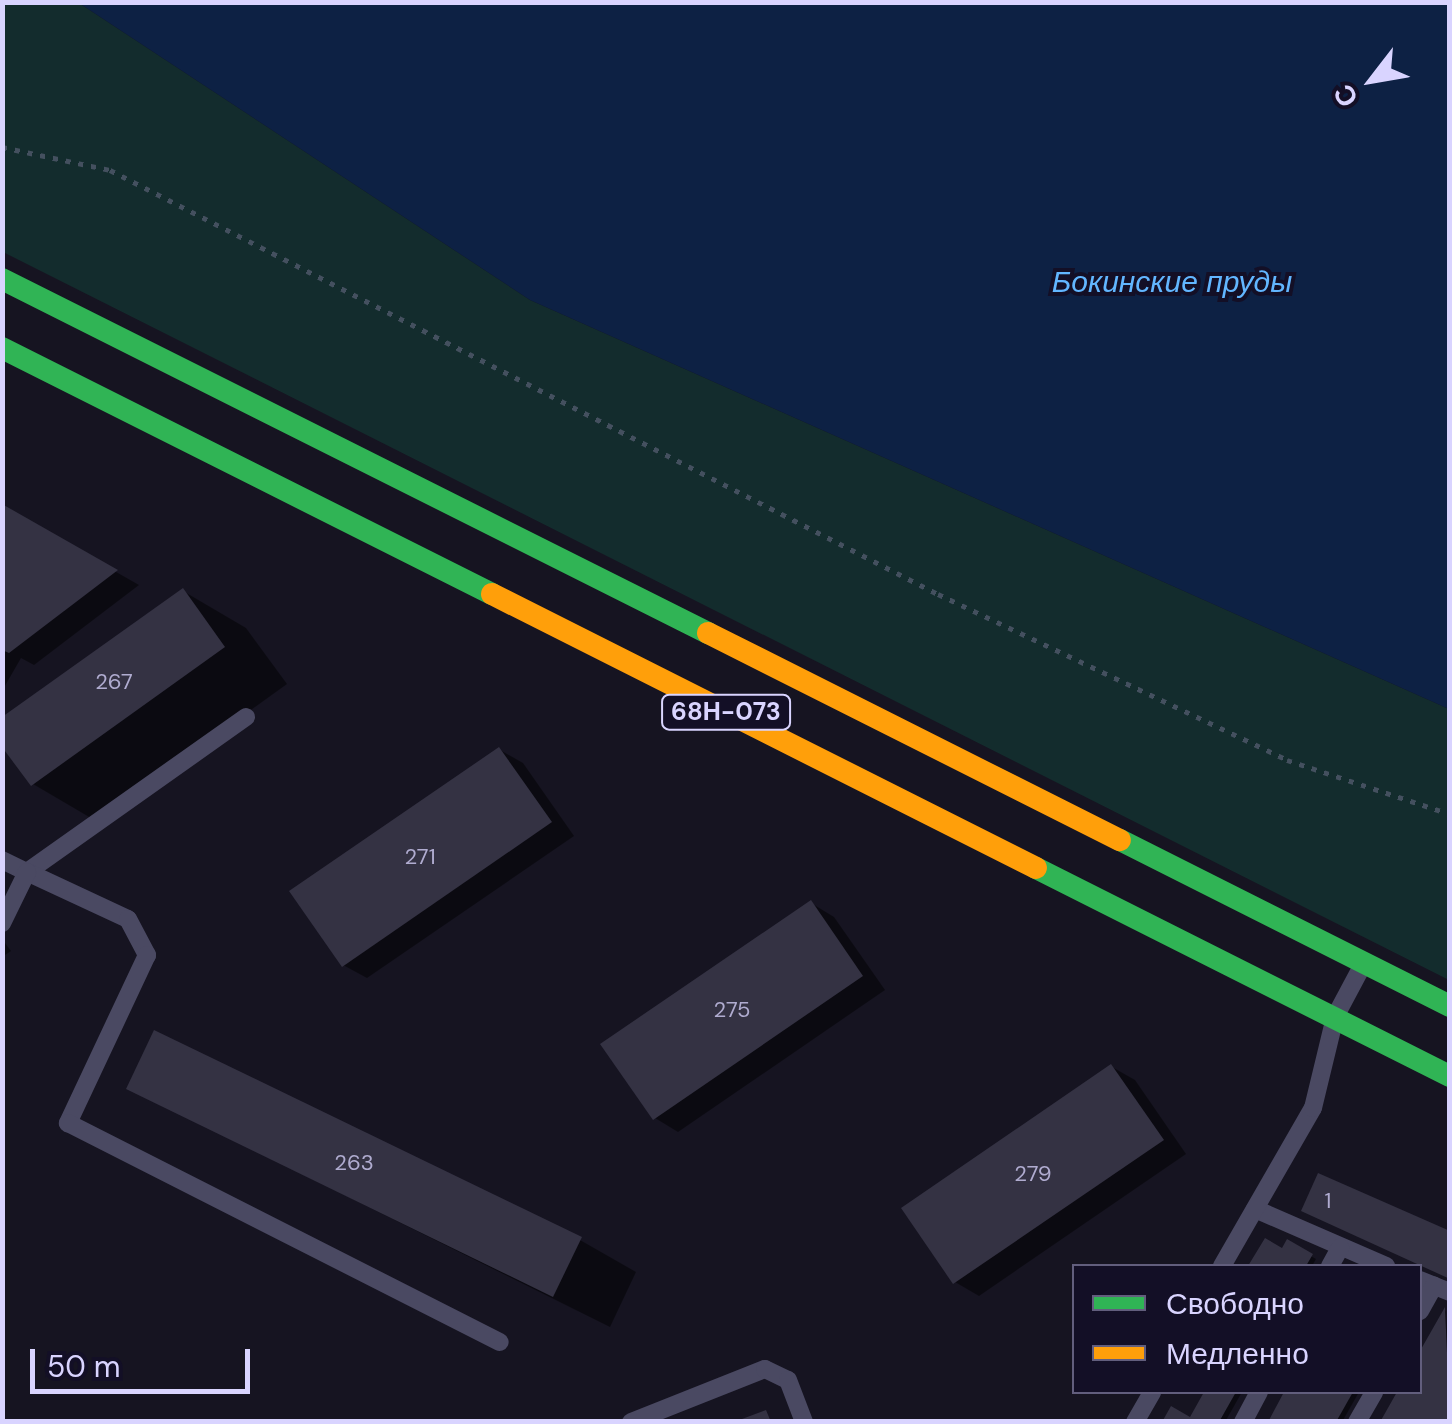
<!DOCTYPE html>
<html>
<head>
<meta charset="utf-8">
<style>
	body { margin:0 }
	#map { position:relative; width:1452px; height:1424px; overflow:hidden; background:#161421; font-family:"DM Sans",sans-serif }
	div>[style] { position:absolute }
	.green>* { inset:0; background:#132c2d }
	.water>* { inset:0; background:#0d2144 }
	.shadow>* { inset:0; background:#0007 }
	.building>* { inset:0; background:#343243 }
	.path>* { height:5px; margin-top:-2.5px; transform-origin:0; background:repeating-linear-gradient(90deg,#44505f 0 5px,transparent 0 13px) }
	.lane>* { height:18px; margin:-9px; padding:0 9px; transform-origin:9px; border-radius:9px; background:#4a4962 }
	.fast>* { height:22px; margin:-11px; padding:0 11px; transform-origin:11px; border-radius:11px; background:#30b455 }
	.slow>* { height:22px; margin:-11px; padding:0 11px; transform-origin:11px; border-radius:11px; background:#ff9f0a }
	span { translate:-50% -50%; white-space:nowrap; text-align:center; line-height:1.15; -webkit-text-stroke:8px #130f26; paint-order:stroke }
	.number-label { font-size:22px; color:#b0acd0 }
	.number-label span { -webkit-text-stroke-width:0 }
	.shield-label span { padding:2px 8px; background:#130f26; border:2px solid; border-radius:8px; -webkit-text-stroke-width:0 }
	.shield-label { font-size:25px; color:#d9d4ff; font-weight:700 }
	.water-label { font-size:30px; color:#62b6ff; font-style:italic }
	.frame { position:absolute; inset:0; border:5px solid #d9d4ff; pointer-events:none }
	.legend { position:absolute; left:1072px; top:1264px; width:350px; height:130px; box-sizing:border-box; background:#130f26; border:2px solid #625e7d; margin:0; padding:12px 18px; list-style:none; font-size:30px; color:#d9d4ff }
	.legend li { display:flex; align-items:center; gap:20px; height:50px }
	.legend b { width:50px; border:2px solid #625e7d }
	.north { position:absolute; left:1322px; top:30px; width:100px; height:100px; -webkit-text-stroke:8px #130f26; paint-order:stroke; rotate:239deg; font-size:28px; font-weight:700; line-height:40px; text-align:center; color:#d9d4ff }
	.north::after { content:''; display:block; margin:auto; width:35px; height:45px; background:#d9d4ff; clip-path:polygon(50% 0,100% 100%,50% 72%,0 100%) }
	.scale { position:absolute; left:30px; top:1349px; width:220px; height:45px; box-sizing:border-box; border:5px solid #d9d4ff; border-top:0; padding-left:12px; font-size:30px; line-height:35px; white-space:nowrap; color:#d9d4ff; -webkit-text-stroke:8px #130f26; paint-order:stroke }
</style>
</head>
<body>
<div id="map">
	<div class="green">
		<i style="clip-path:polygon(2px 3px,79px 3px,530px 300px,1449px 709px,1449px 980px,3px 252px)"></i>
	</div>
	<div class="water">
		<i style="clip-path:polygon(79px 3px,1449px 3px,1449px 709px,530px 300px)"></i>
	</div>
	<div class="shadow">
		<i style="clip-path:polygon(2px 507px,139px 585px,34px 665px,21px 658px,2px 691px)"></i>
		<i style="clip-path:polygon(183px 591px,246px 628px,287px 684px,96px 821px,33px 784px)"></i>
		<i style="clip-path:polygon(500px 750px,523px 763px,574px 836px,367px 978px,343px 965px)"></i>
		<i style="clip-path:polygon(811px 903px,834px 917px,885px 990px,678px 1132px,655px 1118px)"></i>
		<i style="clip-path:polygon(2px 939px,11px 951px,2px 957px)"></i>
		<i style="clip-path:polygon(1112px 1067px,1135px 1080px,1186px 1154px,979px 1296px,955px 1282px)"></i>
		<i style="clip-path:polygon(129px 1088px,580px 1240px,636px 1272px,610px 1327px)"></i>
		<i style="clip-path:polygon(1266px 1241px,1283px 1251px,1288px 1243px,1316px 1259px,1312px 1266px,1251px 1266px)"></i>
		<i style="clip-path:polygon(1446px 1310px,1450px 1422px,1383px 1422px,1400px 1392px,1420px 1392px,1420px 1357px)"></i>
		<i style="clip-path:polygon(1207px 1392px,1242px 1392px,1225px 1422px,1165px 1422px,1191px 1420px)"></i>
		<i style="clip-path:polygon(1287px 1392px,1359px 1392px,1342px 1422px,1271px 1422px)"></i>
	</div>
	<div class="building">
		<i style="clip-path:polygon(2px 504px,118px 570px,9px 653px,2px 650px)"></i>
		<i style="clip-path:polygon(183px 588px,225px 647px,31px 786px,2px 747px,2px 717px)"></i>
		<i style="clip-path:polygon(499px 747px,552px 822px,342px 967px,289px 891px)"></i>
		<i style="clip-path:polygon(811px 900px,863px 976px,653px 1120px,600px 1044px)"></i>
		<i style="clip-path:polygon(154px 1030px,582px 1237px,553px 1297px,126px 1089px)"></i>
		<i style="clip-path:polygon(1111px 1064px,1164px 1140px,953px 1284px,901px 1208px)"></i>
		<i style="clip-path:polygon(1318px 1173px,1450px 1231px,1450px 1279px,1301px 1211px)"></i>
		<i style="clip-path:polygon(1265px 1238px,1282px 1248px,1287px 1239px,1313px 1254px,1306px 1266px,1248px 1266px)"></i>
		<i style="clip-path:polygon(1445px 1307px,1450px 1422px,1380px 1422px,1397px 1392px,1420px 1392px,1420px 1351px)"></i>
		<i style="clip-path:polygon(1204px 1392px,1236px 1392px,1219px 1422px,1162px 1422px,1171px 1406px,1190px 1417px)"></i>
		<i style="clip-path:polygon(1284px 1392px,1353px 1392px,1336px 1422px,1268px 1422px)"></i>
		<i style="clip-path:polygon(766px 1410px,771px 1422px,725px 1422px,742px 1419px)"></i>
	</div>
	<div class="path">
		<i style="left:2px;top:147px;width:110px;rotate:12deg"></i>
		<i style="left:110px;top:170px;width:930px;rotate:27.12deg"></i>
		<i style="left:938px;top:594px;width:386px;rotate:25.4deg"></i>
		<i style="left:1287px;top:760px;width:172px;rotate:18.3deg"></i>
	</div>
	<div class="lane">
		<i style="left:246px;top:717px;width:268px;rotate:144.7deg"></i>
		<i style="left:27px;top:872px;width:111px;rotate:25deg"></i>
		<i style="left:128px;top:919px;width:41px;rotate:62.2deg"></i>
		<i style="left:147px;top:955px;width:186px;rotate:115.2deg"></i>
		<i style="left:68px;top:1123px;width:484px;rotate:26.9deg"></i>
		<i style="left:2px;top:860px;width:28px;rotate:26deg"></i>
		<i style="left:27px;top:872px;width:57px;rotate:116.1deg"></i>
		<i style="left:1255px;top:1209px;width:143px;rotate:23.5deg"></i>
		<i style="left:1222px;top:1266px;width:182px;rotate:-60.1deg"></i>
		<i style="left:1313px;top:1108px;width:94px;rotate:-76.4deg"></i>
		<i style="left:1335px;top:1017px;width:55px;rotate:-62deg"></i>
		<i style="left:1330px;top:1266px;width:21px;rotate:-61deg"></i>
		<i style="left:1420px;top:1280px;width:32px;rotate:22deg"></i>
		<i style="left:1420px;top:1311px;width:29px;rotate:-61deg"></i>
		<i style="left:631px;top:1422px;width:144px;rotate:-21.6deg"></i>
		<i style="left:765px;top:1369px;width:25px;rotate:26deg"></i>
		<i style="left:788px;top:1380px;width:45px;rotate:69.1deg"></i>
		<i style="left:1135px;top:1422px;width:34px;rotate:-60deg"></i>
		<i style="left:1243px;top:1422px;width:34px;rotate:-62deg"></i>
		<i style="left:1357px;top:1422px;width:34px;rotate:-60deg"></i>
	</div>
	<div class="fast">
		<i style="left:2px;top:279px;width:790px;rotate:26.63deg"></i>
		<i style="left:2px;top:348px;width:548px;rotate:26.66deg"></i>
		<i style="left:1120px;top:840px;width:369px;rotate:26.7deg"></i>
		<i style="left:1036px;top:868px;width:463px;rotate:26.7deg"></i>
	</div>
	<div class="slow">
		<i style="left:492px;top:594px;width:609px;rotate:26.73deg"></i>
		<i style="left:708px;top:633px;width:461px;rotate:26.7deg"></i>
	</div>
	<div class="number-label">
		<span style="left:114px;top:682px">267</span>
		<span style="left:420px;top:857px">271</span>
		<span style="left:732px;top:1010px">275</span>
		<span style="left:354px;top:1163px">263</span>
		<span style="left:1033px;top:1174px">279</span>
		<span style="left:1328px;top:1201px">1</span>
	</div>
	<div class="shield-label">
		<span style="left:726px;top:712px">68Н-073</span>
	</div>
	<div class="water-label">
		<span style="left:1172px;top:282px">Бокинские пруды</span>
	</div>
	<div class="frame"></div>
	<ul class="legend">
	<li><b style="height:12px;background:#30b455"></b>Свободно</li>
	<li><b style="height:12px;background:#ff9f0a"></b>Медленно</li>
	</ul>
	<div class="north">С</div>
	<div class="scale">50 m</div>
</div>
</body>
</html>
